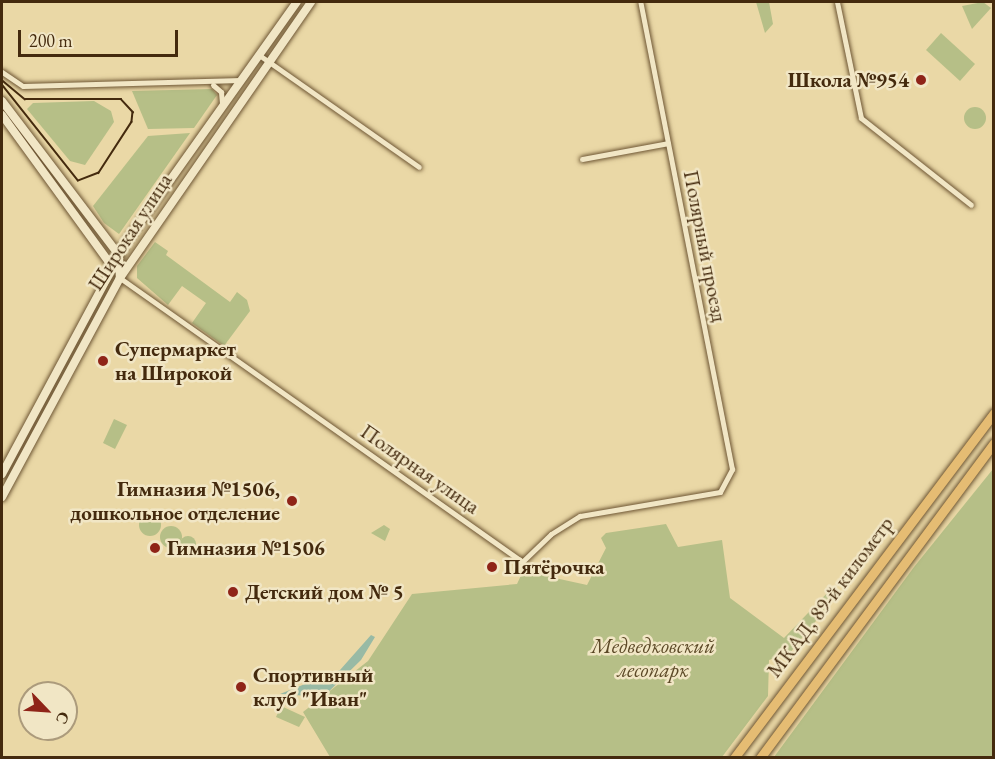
<!DOCTYPE html>
<html>
<head>
<meta charset="utf-8">
<style>
	body { margin:0 }
	#map { position:relative; width:995px; height:759px; overflow:hidden; background:#ead8a6; font-family:"EB Garamond",serif }
	div>[style] { position:absolute }
	.green>* { inset:0; background:#b6bf87 }
	.round { border-radius:50% }
	.water>* { inset:0; background:#98baa5 }
	.roads { filter:drop-shadow(0 0 2px #6e5634) drop-shadow(0 0 2px #6e5634) }
	.minor>* { height:5px; margin:-2.5px; padding:0 2.5px; transform-origin:2.5px; border-radius:2.5px; background:#f1e6c5 }
	.secondary>* { height:8px; margin:-4px; padding:0 4px; transform-origin:4px; border-radius:4px; background:#f1e6c5 }
	.trunk>* { height:9px; margin:-4.5px; padding:0 4.5px; transform-origin:4.5px; border-radius:4.5px; background:#e5bc73 }
	.tram>* { height:1.5px; margin:-0.75px; padding:0 0.75px; transform-origin:0.75px; border-radius:0.75px; background:#442a0e }
	.dots>* { width:16px; height:16px; translate:-50% -50%; box-sizing:border-box; border:3px solid #f1e6c5; border-radius:50% }
	span { translate:-50% -50%; white-space:nowrap; text-align:center; line-height:1.15; -webkit-text-stroke:5px #f1e6c5; paint-order:stroke }
	.poi-label { font-size:21px; color:#442a0e; font-weight:700 }
	.right { translate:-100% -50%; text-align:right }
	.left { translate:0 -50%; text-align:left }
	.street-label { font-size:21px; color:#442a0e }
	.park-label { font-size:21px; color:#5b4826; font-style:italic }
	.frame { position:absolute; inset:0; border:3px solid #442a0e; pointer-events:none }
	.north { position:absolute; left:18px; top:681px; width:60px; height:60px; box-sizing:border-box; background:#f1e6c5; border:2px solid #ac9b7c; border-radius:50%; rotate:115deg; font-size:16px; font-weight:700; line-height:24px; text-align:center; color:#442a0e }
	.north::after { content:''; display:block; margin:auto; width:21px; height:27px; background:#8f2418; clip-path:polygon(50% 0,100% 100%,50% 72%,0 100%) }
	.scale { position:absolute; left:18px; top:30px; width:160px; height:27px; box-sizing:border-box; border:3px solid #442a0e; border-top:0; padding-left:8px; font-size:18px; line-height:21px; white-space:nowrap; color:#442a0e; -webkit-text-stroke:4px #f1e6c5; paint-order:stroke }
</style>
</head>
<body>
<div id="map">
	<div class="green">
		<i style="clip-path:polygon(756px 2px,769px 2px,773px 24px,765px 33px)"></i>
		<i style="clip-path:polygon(983px 2px,991px 8px,972px 29px,962px 6px)"></i>
		<i style="clip-path:polygon(941px 33px,975px 64px,960px 81px,926px 50px)"></i>
		<i style="clip-path:polygon(212px 89px,217px 95px,194px 128px,148px 129px,132px 91px)"></i>
		<i style="clip-path:polygon(94px 101px,111px 111px,114px 122px,85px 165px,70px 161px,27px 109px,33px 103px)"></i>
		<i class="round" style="left:964px;top:107px;width:22px;height:22px"></i>
		<i style="clip-path:polygon(190px 133px,119px 234px,104px 223px,93px 206px,148px 136px)"></i>
		<i style="clip-path:polygon(155px 242px,168px 251px,166px 255px,230px 302px,237px 292px,247px 300px,250px 311px,224px 346px,192px 323px,206px 303px,182px 286px,168px 305px,137px 278px,137px 266px)"></i>
		<i style="clip-path:polygon(114px 419px,127px 425px,115px 449px,103px 443px)"></i>
		<i style="clip-path:polygon(993px 469px,993px 757px,774px 757px,914px 567px)"></i>
		<i class="round" style="left:139px;top:514px;width:22px;height:22px"></i>
		<i style="clip-path:polygon(666px 524px,678px 547px,722px 540px,730px 598px,784px 638px,831px 589px,824px 611px,790px 653px,769px 660px,768px 696px,722px 757px,330px 757px,303px 712px,368px 661px,412px 594px,517px 584px,523px 571px,587px 585px,606px 548px,601px 538px,606px 533px)"></i>
		<i style="clip-path:polygon(384px 525px,390px 529px,385px 541px,371px 533px)"></i>
		<i class="round" style="left:160px;top:526px;width:22px;height:22px"></i>
		<i class="round" style="left:180px;top:536px;width:16px;height:16px"></i>
		<i style="clip-path:polygon(281px 706px,305px 717px,299px 727px,276px 717px)"></i>
	</div>
	<div class="water">
		<i style="clip-path:polygon(371px 635px,375px 637px,361px 660px,317px 703px,308px 696px,280px 694px,340px 670px)"></i>
	</div>
	<div class="roads">
		<div class="minor">
			<i style="left:837px;top:2px;width:118px;rotate:78.3deg"></i>
			<i style="left:861px;top:118px;width:140px;rotate:38.3deg"></i>
			<i style="left:259px;top:55px;width:195px;rotate:35deg"></i>
			<i style="left:2px;top:72px;width:25px;rotate:34deg"></i>
			<i style="left:23px;top:86px;width:218px;rotate:-1.6deg"></i>
			<i style="left:213px;top:85px;width:11px;rotate:41deg"></i>
			<i style="left:221px;top:92px;width:12px;rotate:85deg"></i>
			<i style="left:582px;top:159px;width:87px;rotate:-10.5deg"></i>
			<i style="left:120px;top:278px;width:492px;rotate:35.2deg"></i>
			<i style="left:522px;top:562px;width:40px;rotate:-44deg"></i>
			<i style="left:551px;top:534px;width:34px;rotate:-32deg"></i>
			<i style="left:580px;top:516px;width:142px;rotate:-9.7deg"></i>
			<i style="left:720px;top:492px;width:26px;rotate:-62deg"></i>
			<i style="left:732px;top:469px;width:476px;rotate:-101.1deg"></i>
		</div>
		<div class="secondary">
			<i style="left:2px;top:101px;width:193px;rotate:52.8deg"></i>
			<i style="left:119px;top:255px;width:23px;rotate:88deg"></i>
			<i style="left:2px;top:115px;width:190px;rotate:54deg"></i>
			<i style="left:2px;top:474px;width:264px;rotate:-61.8deg"></i>
			<i style="left:127px;top:241px;width:293px;rotate:-54.6deg"></i>
			<i style="left:2px;top:497px;width:249px;rotate:-61.7deg"></i>
			<i style="left:120px;top:278px;width:336px;rotate:-55.3deg"></i>
		</div>
		<div class="trunk">
			<i style="left:734px;top:758px;width:432px;rotate:-53deg"></i>
			<i style="left:760px;top:758px;width:392px;rotate:-53.4deg"></i>
		</div>
	</div>
	<div class="tram">
		<i style="left:2px;top:80px;width:30px;rotate:40deg"></i>
		<i style="left:25px;top:99px;width:96px"></i>
		<i style="left:121px;top:99px;width:18px;rotate:47deg"></i>
		<i style="left:133px;top:112px;width:10px;rotate:96deg"></i>
		<i style="left:132px;top:122px;width:61px;rotate:122.9deg"></i>
		<i style="left:99px;top:173px;width:22px;rotate:159deg"></i>
		<i style="left:78px;top:181px;width:122px;rotate:-128.4deg"></i>
	</div>
	<div class="dots">
		<i style="left:921px;top:80px;background:#8f2418"></i>
		<i style="left:103px;top:361px;background:#8f2418"></i>
		<i style="left:292px;top:501px;background:#8f2418"></i>
		<i style="left:155px;top:548px;background:#8f2418"></i>
		<i style="left:492px;top:567px;background:#8f2418"></i>
		<i style="left:233px;top:592px;background:#8f2418"></i>
		<i style="left:241px;top:687px;background:#8f2418"></i>
	</div>
	<div class="poi-label">
		<span class="right" style="left:909px;top:80px">Школа №954</span>
		<span class="left" style="left:115px;top:361px">Супермаркет<br>на Широкой</span>
		<span class="right" style="left:280px;top:501px">Гимназия №1506,<br>дошкольное отделение</span>
		<span class="left" style="left:167px;top:548px">Гимназия №1506</span>
		<span class="left" style="left:504px;top:567px">Пятёрочка</span>
		<span class="left" style="left:245px;top:592px">Детский дом № 5</span>
		<span class="left" style="left:253px;top:687px">Спортивный<br>клуб "Иван"</span>
	</div>
	<div class="street-label">
		<span style="left:130px;top:232px;rotate:-57deg">Широкая улица</span>
		<span style="left:705px;top:246px;rotate:79deg">Полярный проезд</span>
		<span style="left:420px;top:469px;rotate:35deg">Полярная улица</span>
		<span style="left:830px;top:597px;rotate:-53deg">МКАД, 89-й километр</span>
	</div>
	<div class="park-label">
		<span style="left:653px;top:658px">Медведковский<br>лесопарк</span>
	</div>
	<div class="frame"></div>
	<div class="north">С</div>
	<div class="scale">200 m</div>
</div>
</body>
</html>
